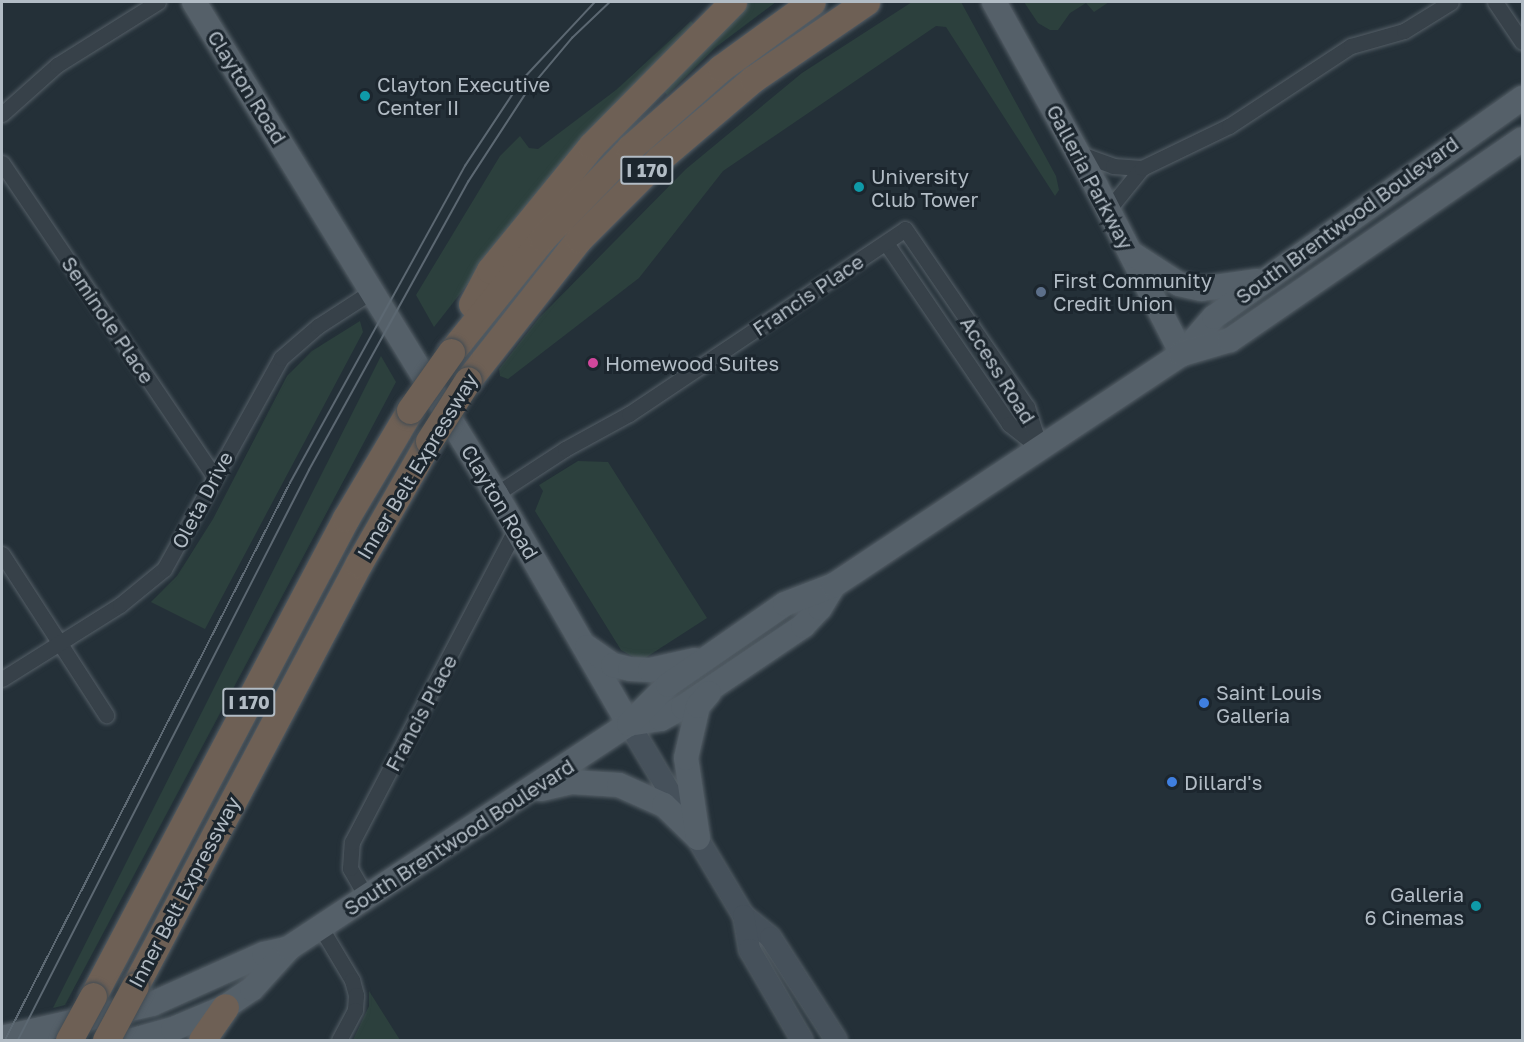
<!DOCTYPE html>
<html>
<head>
<meta charset="utf-8">
<style>
	body { margin:0 }
	#map { position:relative; width:1524px; height:1042px; overflow:hidden; background:#243038; font-family:"Golos Text",sans-serif }
	div>[style] { position:absolute }
	.green>* { inset:0; background:#2c403d }
	.roads { filter:drop-shadow(0 0 2px #555f67) drop-shadow(0 0 2px #555f67) }
	.street>* { height:15px; margin:-7.5px; padding:0 7.5px; transform-origin:7.5px; border-radius:7.5px; background:#374149 }
	.secondary>* { height:21px; margin:-10.5px; padding:0 10.5px; transform-origin:10.5px; border-radius:10.5px; background:#46515b }
	.primary>* { height:24px; margin:-12px; padding:0 12px; transform-origin:12px; border-radius:12px; background:#556069 }
	.highway>* { height:27px; margin:-13.5px; padding:0 13.5px; transform-origin:13.5px; border-radius:13.5px; background:#6e6055 }
	.tram>* { height:1.5px; margin:-0.75px; padding:0 0.75px; transform-origin:0.75px; border-radius:0.75px; background:#5c6872 }
	.bridges { filter:drop-shadow(0 0 2px #424c54) drop-shadow(0 0 2px #424c54) }
	.highway-bridge>* { height:27px; margin:-13.5px; padding:0 13.5px; transform-origin:13.5px; border-radius:13.5px; background:#6e6055 }
	.dots>* { width:16px; height:16px; translate:-50% -50%; box-sizing:border-box; border:3px solid #1c262e; border-radius:50% }
	span { translate:-50% -50%; white-space:nowrap; text-align:center; line-height:1.15; -webkit-text-stroke:6px #1c262e; paint-order:stroke }
	.shield-label span { padding:2px 4px; background:#1c262e; border:2px solid; border-radius:4px; -webkit-text-stroke-width:0 }
	.shield-label { font-size:18px; color:#b2bcc5; font-weight:700 }
	.poi-label { font-size:20px; color:#b2bcc5 }
	.left { translate:0 -50%; text-align:left }
	.right { translate:-100% -50%; text-align:right }
	.street-label { font-size:20px; color:#b2bcc5 }
	.frame { position:absolute; inset:0; border:3px solid #b2bcc5; pointer-events:none }
</style>
</head>
<body>
<div id="map">
	<div class="green">
		<i style="clip-path:polygon(750px 2px,776px 2px,716px 47px,667px 95px,662px 89px)"></i>
		<i style="clip-path:polygon(912px 2px,961px 2px,1056px 176px,1059px 190px,1055px 196px,946px 27px,936px 26px,723px 171px,639px 278px,508px 379px,500px 376px,499px 369px,539px 318px,686px 169px,802px 73px)"></i>
		<i style="clip-path:polygon(1024px 2px,1109px 2px,1094px 12px,1086px 3px,1070px 13px,1058px 30px,1050px 30px,1038px 23px)"></i>
		<i style="clip-path:polygon(691px 21px,694px 25px,478px 271px,434px 327px,416px 295px,500px 156px,520px 136px,529px 148px,538px 149px,616px 90px)"></i>
		<i style="clip-path:polygon(360px 321px,363px 332px,205px 629px,151px 602px,177px 576px,213px 519px,287px 376px,312px 351px)"></i>
		<i style="clip-path:polygon(381px 356px,396px 382px,65px 1005px,53px 1008px)"></i>
		<i style="clip-path:polygon(578px 461px,608px 462px,707px 618px,645px 658px,635px 658px,621px 650px,535px 511px,543px 491px,539px 485px)"></i>
		<i style="clip-path:polygon(369px 991px,400px 1040px,353px 1040px,369px 1006px)"></i>
	</div>
	<div class="roads">
		<div class="street">
			<i style="left:1495px;top:2px;width:48px;rotate:56deg"></i>
			<i style="left:2px;top:114px;width:74px;rotate:-41.7deg"></i>
			<i style="left:57px;top:65px;width:119px;rotate:-32deg"></i>
			<i style="left:1078px;top:153px;width:37px;rotate:20deg"></i>
			<i style="left:1113px;top:166px;width:29px;rotate:4deg"></i>
			<i style="left:2px;top:163px;width:378px;rotate:55.9deg"></i>
			<i style="left:1108px;top:210px;width:54px;rotate:-51deg"></i>
			<i style="left:1142px;top:168px;width:97px;rotate:-25.8deg"></i>
			<i style="left:1229px;top:126px;width:146px;rotate:-33.3deg"></i>
			<i style="left:1351px;top:46px;width:55px;rotate:-15.8deg"></i>
			<i style="left:1404px;top:31px;width:55px;rotate:-31.7deg"></i>
			<i style="left:886px;top:243px;width:219px;rotate:55.8deg"></i>
			<i style="left:1009px;top:424px;width:39px;rotate:38deg"></i>
			<i style="left:496px;top:494px;width:82px;rotate:-33.1deg"></i>
			<i style="left:565px;top:449px;width:73px;rotate:-28.7deg"></i>
			<i style="left:629px;top:414px;width:332px;rotate:-33.8deg"></i>
			<i style="left:905px;top:229px;width:216px;rotate:55.6deg"></i>
			<i style="left:1027px;top:407px;width:43px;rotate:72.4deg"></i>
			<i style="left:2px;top:554px;width:192px;rotate:57.1deg"></i>
			<i style="left:2px;top:679px;width:139px;rotate:-32.1deg"></i>
			<i style="left:120px;top:605px;width:57px;rotate:-39.3deg"></i>
			<i style="left:164px;top:569px;width:241px;rotate:-61deg"></i>
			<i style="left:281px;top:358px;width:49px;rotate:-40.9deg"></i>
			<i style="left:318px;top:326px;width:64px;rotate:-32.9deg"></i>
			<i style="left:367px;top:898px;width:34px;rotate:-120deg"></i>
			<i style="left:350px;top:868px;width:26px;rotate:-86deg"></i>
			<i style="left:352px;top:842px;width:354px;rotate:-62.4deg"></i>
			<i style="left:321px;top:928px;width:61px;rotate:59.2deg"></i>
			<i style="left:352px;top:980px;width:16px;rotate:75deg"></i>
			<i style="left:356px;top:995px;width:15px;rotate:94deg"></i>
			<i style="left:355px;top:1010px;width:34px;rotate:118deg"></i>
		</div>
		<div class="secondary">
			<i style="left:629px;top:724px;width:222px;rotate:59.2deg"></i>
			<i style="left:743px;top:915px;width:35px;rotate:39deg"></i>
			<i style="left:770px;top:937px;width:122px;rotate:57.3deg"></i>
			<i style="left:743px;top:915px;width:35px;rotate:80deg"></i>
			<i style="left:749px;top:949px;width:105px;rotate:59.8deg"></i>
		</div>
		<div class="primary">
			<i style="left:194px;top:2px;width:577px;rotate:58.46deg"></i>
			<i style="left:496px;top:494px;width:266px;rotate:60deg"></i>
			<i style="left:994px;top:2px;width:210px;rotate:61deg"></i>
			<i style="left:1096px;top:186px;width:189px;rotate:62.9deg"></i>
			<i style="left:1131px;top:253px;width:57px;rotate:32.9deg"></i>
			<i style="left:1179px;top:284px;width:23px;rotate:13deg"></i>
			<i style="left:1201px;top:289px;width:57px;rotate:-8.1deg"></i>
			<i style="left:1182px;top:354px;width:49px;rotate:-49.1deg"></i>
			<i style="left:1214px;top:317px;width:378px;rotate:-35.4deg"></i>
			<i style="left:587px;top:647px;width:32px;rotate:35deg"></i>
			<i style="left:613px;top:665px;width:17px;rotate:13deg"></i>
			<i style="left:630px;top:669px;width:20px;rotate:3deg"></i>
			<i style="left:650px;top:670px;width:46px;rotate:-12.5deg"></i>
			<i style="left:629px;top:724px;width:32px;rotate:-9deg"></i>
			<i style="left:661px;top:719px;width:25px;rotate:-29deg"></i>
			<i style="left:683px;top:707px;width:145px;rotate:-34deg"></i>
			<i style="left:803px;top:626px;width:25px;rotate:-47deg"></i>
			<i style="left:820px;top:608px;width:27px;rotate:-59deg"></i>
			<i style="left:541px;top:789px;width:32px;rotate:-13deg"></i>
			<i style="left:572px;top:782px;width:47px;rotate:3.7deg"></i>
			<i style="left:619px;top:785px;width:49px;rotate:24deg"></i>
			<i style="left:664px;top:805px;width:47px;rotate:44.1deg"></i>
			<i style="left:698px;top:838px;width:81px;rotate:-98.5deg"></i>
			<i style="left:686px;top:758px;width:53px;rotate:-77deg"></i>
			<i style="left:698px;top:706px;width:17px;rotate:-50deg"></i>
			<i style="left:2px;top:1038px;width:154px;rotate:-12.8deg"></i>
			<i style="left:152px;top:1004px;width:123px;rotate:-24.1deg"></i>
			<i style="left:264px;top:954px;width:26px;rotate:-13deg"></i>
			<i style="left:133px;top:1040px;width:41px;rotate:-15.4deg"></i>
			<i style="left:173px;top:1029px;width:56px;rotate:-22.9deg"></i>
			<i style="left:225px;top:1007px;width:32px;rotate:-34deg"></i>
			<i style="left:252px;top:989px;width:55px;rotate:-47.9deg"></i>
			<i style="left:289px;top:948px;width:407px;rotate:-33.4deg"></i>
			<i style="left:629px;top:724px;width:55px;rotate:-45deg"></i>
			<i style="left:668px;top:685px;width:142px;rotate:-34.7deg"></i>
			<i style="left:785px;top:604px;width:53px;rotate:-21.2deg"></i>
			<i style="left:834px;top:585px;width:418px;rotate:-33.6deg"></i>
			<i style="left:1182px;top:354px;width:50px;rotate:-16.3deg"></i>
			<i style="left:1230px;top:340px;width:354px;rotate:-34.5deg"></i>
		</div>
		<div class="highway">
			<i style="left:472px;top:304px;width:38px;rotate:-62deg"></i>
			<i style="left:490px;top:270px;width:161px;rotate:-50.8deg"></i>
			<i style="left:592px;top:145px;width:201px;rotate:-45.4deg"></i>
			<i style="left:451px;top:352px;width:146px;rotate:-51.1deg"></i>
			<i style="left:543px;top:238px;width:125px;rotate:-46deg"></i>
			<i style="left:630px;top:148px;width:121px;rotate:-41.3deg"></i>
			<i style="left:721px;top:68px;width:112px;rotate:-36deg"></i>
			<i style="left:468px;top:380px;width:179px;rotate:-51.8deg"></i>
			<i style="left:579px;top:239px;width:113px;rotate:-45deg"></i>
			<i style="left:659px;top:159px;width:123px;rotate:-40.4deg"></i>
			<i style="left:753px;top:79px;width:137px;rotate:-34.3deg"></i>
			<i style="left:135px;top:986px;width:479px;rotate:-62.1deg"></i>
			<i style="left:359px;top:563px;width:141px;rotate:-60.2deg"></i>
			<i style="left:93px;top:996px;width:541px;rotate:-62.11deg"></i>
			<i style="left:346px;top:518px;width:126px;rotate:-59.3deg"></i>
			<i style="left:202px;top:1040px;width:40px;rotate:-55.1deg"></i>
		</div>
	</div>
	<div class="tram">
		<i style="left:5px;top:1040px;width:626px;rotate:-62.9deg"></i>
		<i style="left:290px;top:483px;width:362px;rotate:-61.1deg"></i>
		<i style="left:465px;top:166px;width:103px;rotate:-56.5deg"></i>
		<i style="left:522px;top:80px;width:107px;rotate:-46.9deg"></i>
		<i style="left:18px;top:1040px;width:640px;rotate:-62.95deg"></i>
		<i style="left:309px;top:470px;width:329px;rotate:-61.1deg"></i>
		<i style="left:468px;top:182px;width:106px;rotate:-56.9deg"></i>
		<i style="left:526px;top:93px;width:72px;rotate:-50.1deg"></i>
		<i style="left:572px;top:38px;width:52px;rotate:-43.5deg"></i>
	</div>
	<div class="bridges">
		<div class="highway-bridge">
			<i style="left:410px;top:410px;width:71px;rotate:-54.7deg"></i>
			<i style="left:429px;top:441px;width:72px;rotate:-57.4deg"></i>
			<i style="left:69px;top:1040px;width:50px;rotate:-61.4deg"></i>
			<i style="left:106px;top:1040px;width:61px;rotate:-61.8deg"></i>
		</div>
	</div>
	<div class="dots">
		<i style="left:365px;top:96px;background:#0f9aa8"></i>
		<i style="left:859px;top:187px;background:#0f9aa8"></i>
		<i style="left:1041px;top:292px;background:#5c6f8a"></i>
		<i style="left:593px;top:363px;background:#d1479c"></i>
		<i style="left:1204px;top:703px;background:#3f7fe0"></i>
		<i style="left:1172px;top:782px;background:#3f7fe0"></i>
		<i style="left:1476px;top:906px;background:#0f9aa8"></i>
	</div>
	<div class="shield-label">
		<span style="left:647px;top:170px">I 170</span>
		<span style="left:249px;top:702px">I 170</span>
	</div>
	<div class="poi-label">
		<span class="left" style="left:377px;top:96px">Clayton Executive<br>Center II</span>
		<span class="left" style="left:871px;top:188px">University<br>Club Tower</span>
		<span class="left" style="left:1053px;top:292px">First Community<br>Credit Union</span>
		<span class="left" style="left:605px;top:363px">Homewood Suites</span>
		<span class="left" style="left:1216px;top:704px">Saint Louis<br>Galleria</span>
		<span class="left" style="left:1184px;top:782px">Dillard's</span>
		<span class="right" style="left:1464px;top:906px">Galleria<br>6 Cinemas</span>
	</div>
	<div class="street-label">
		<span style="left:247px;top:87px;rotate:58deg">Clayton Road</span>
		<span style="left:1090px;top:177px;rotate:62deg">Galleria Parkway</span>
		<span style="left:1347px;top:220px;rotate:-36deg">South Brentwood Boulevard</span>
		<span style="left:808px;top:295px;rotate:-34deg">Francis Place</span>
		<span style="left:108px;top:320px;rotate:56deg">Seminole Place</span>
		<span style="left:998px;top:370px;rotate:58deg">Access Road</span>
		<span style="left:417px;top:466px;rotate:-59deg">Inner Belt Expressway</span>
		<span style="left:202px;top:500px;rotate:-62deg">Oleta Drive</span>
		<span style="left:500px;top:502px;rotate:59deg">Clayton Road</span>
		<span style="left:421px;top:713px;rotate:-62deg">Francis Place</span>
		<span style="left:459px;top:837px;rotate:-33deg">South Brentwood Boulevard</span>
		<span style="left:184px;top:892px;rotate:-62deg">Inner Belt Expressway</span>
	</div>
	<div class="frame"></div>
</div>
</body>
</html>
